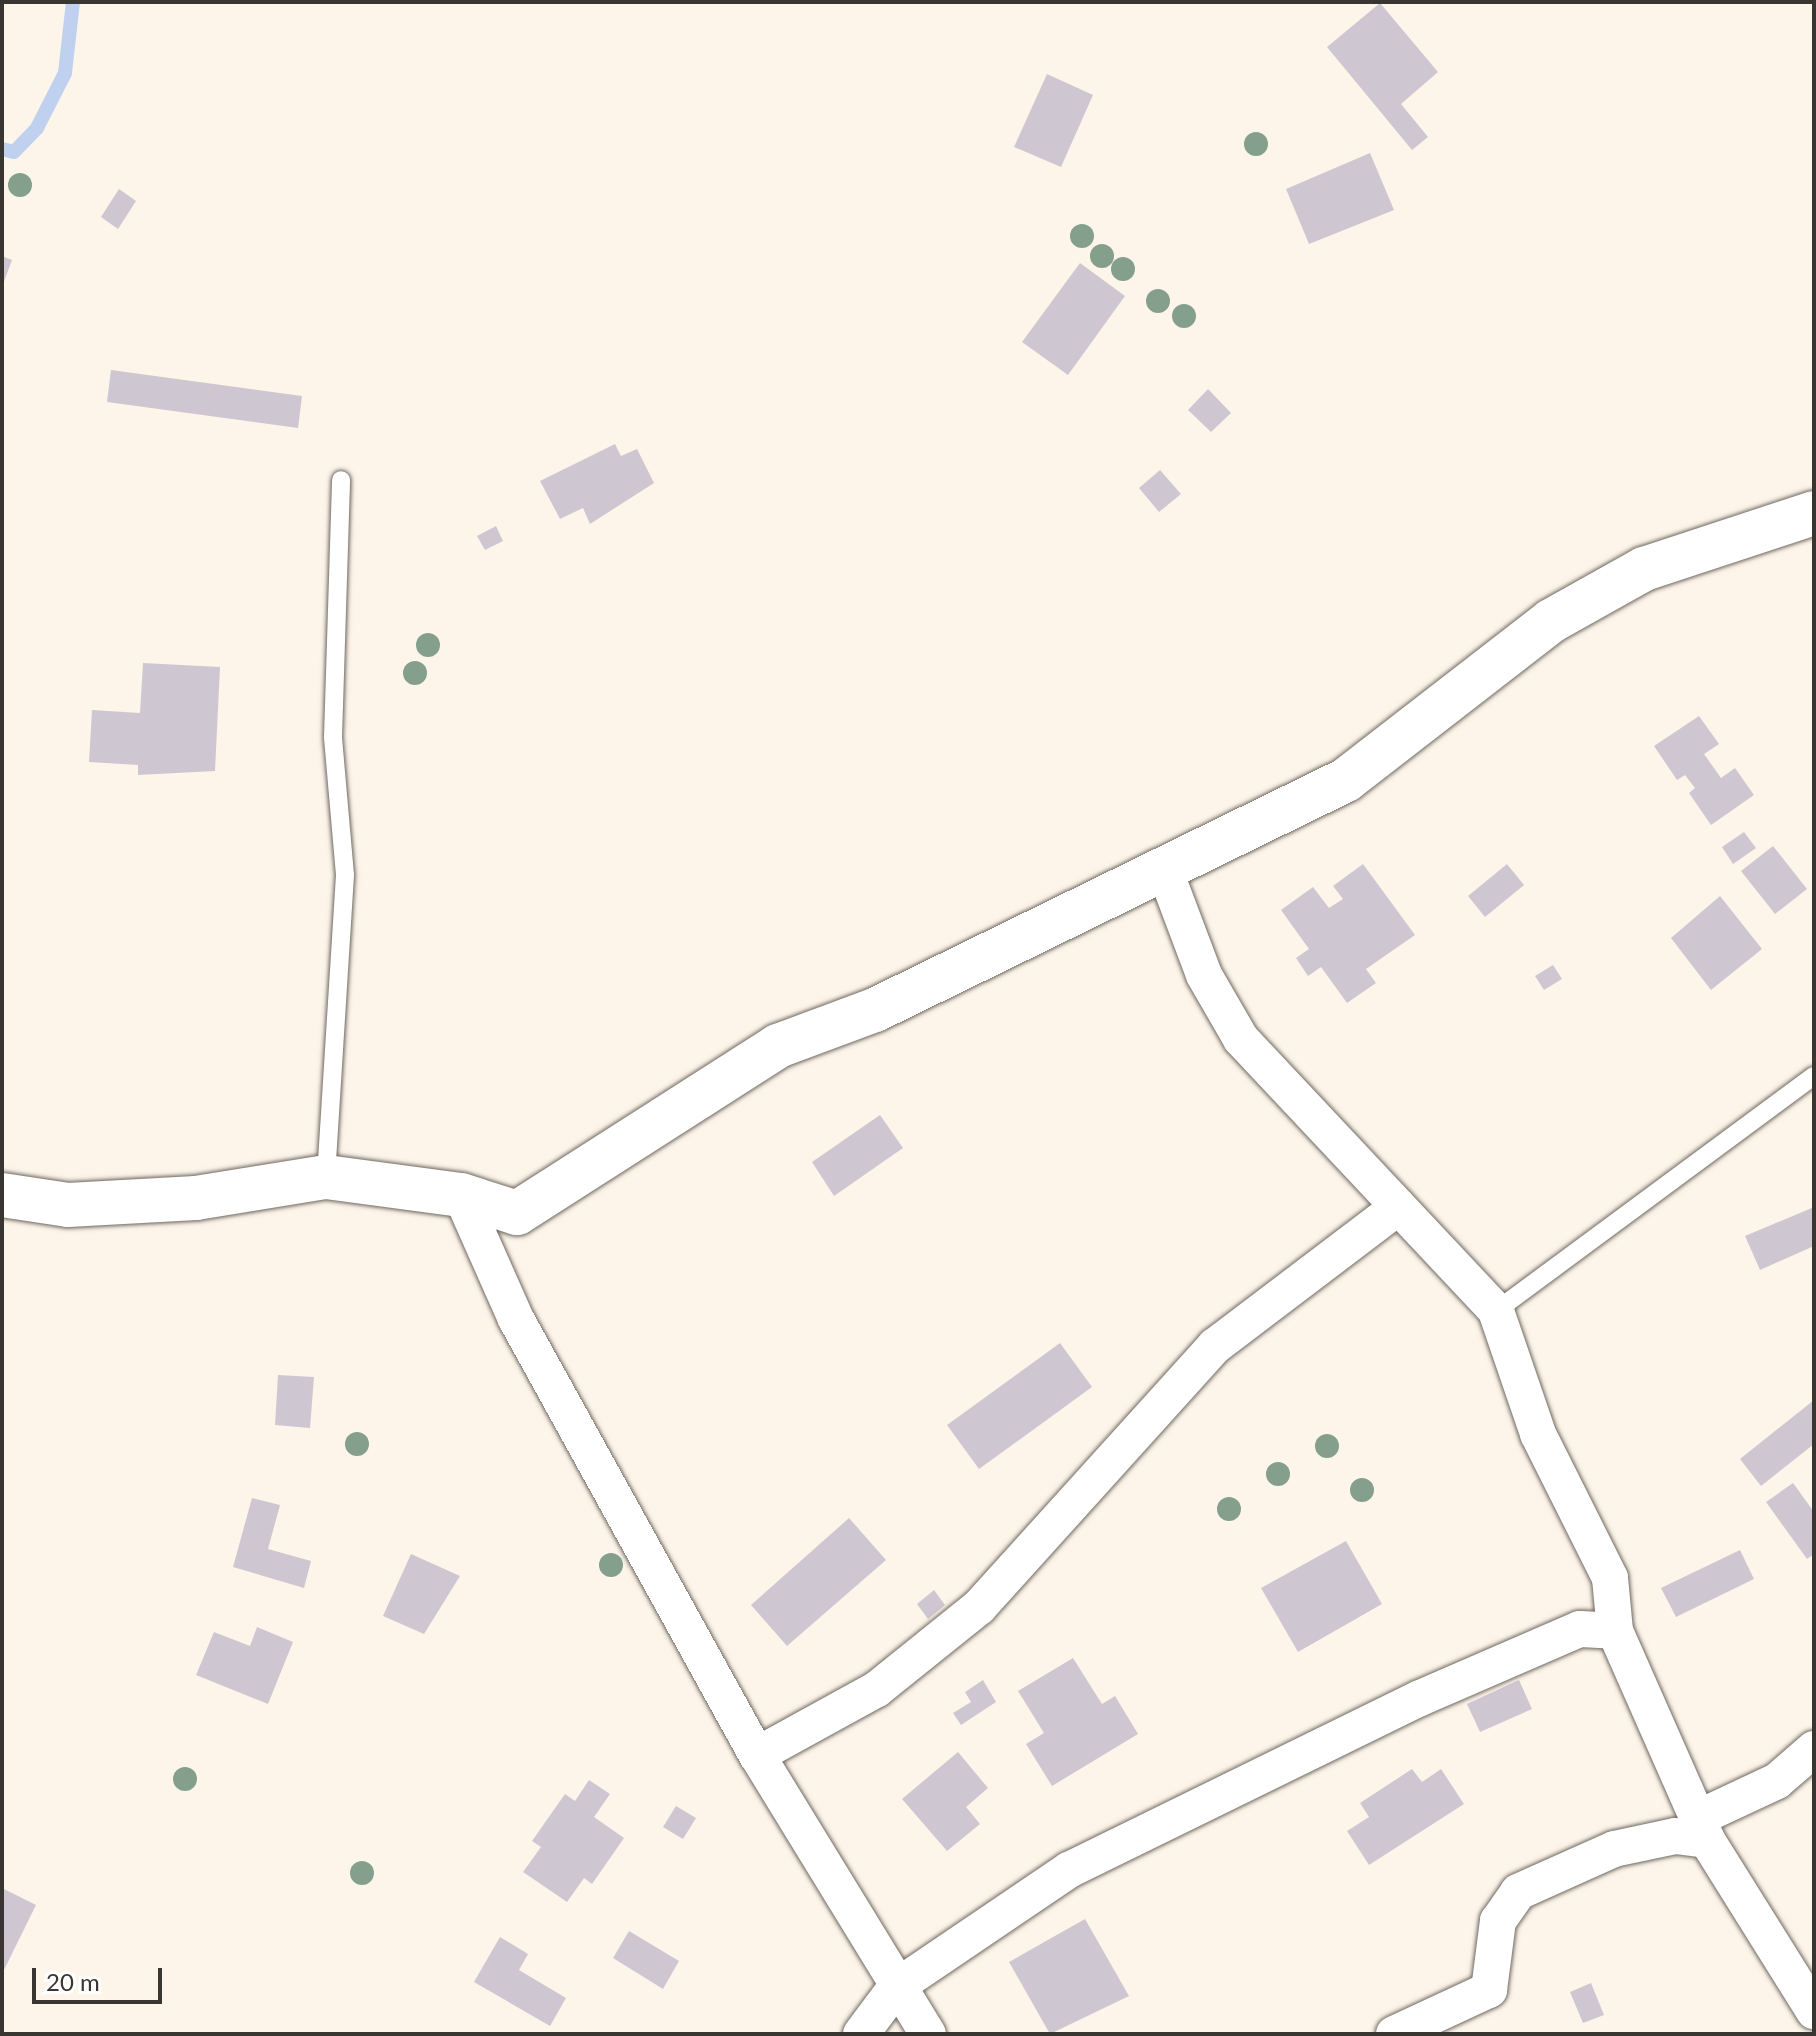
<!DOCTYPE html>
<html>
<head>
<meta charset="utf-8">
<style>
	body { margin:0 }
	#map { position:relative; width:1816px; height:2036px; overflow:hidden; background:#fdf5ea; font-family:Lato,sans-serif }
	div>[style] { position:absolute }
	.stream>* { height:14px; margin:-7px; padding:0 7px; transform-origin:7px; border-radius:7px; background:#bfd1ef }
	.building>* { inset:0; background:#cec7d1 }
	.roads { filter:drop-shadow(0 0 2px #6f6860) drop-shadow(0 0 2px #6f6860) }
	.lane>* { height:18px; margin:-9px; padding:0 9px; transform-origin:9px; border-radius:9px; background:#fff }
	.street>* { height:36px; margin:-18px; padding:0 18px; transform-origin:18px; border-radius:18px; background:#fff }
	.secondary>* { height:44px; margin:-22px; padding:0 22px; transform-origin:22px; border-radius:22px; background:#fff }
	.trees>* { width:24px; height:24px; margin:-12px; border-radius:50%; background:#84a08d }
	span { translate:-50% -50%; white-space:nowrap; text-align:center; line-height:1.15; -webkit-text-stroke:6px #fff; paint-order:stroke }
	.frame { position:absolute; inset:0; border:4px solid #393632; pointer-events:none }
	.scale { position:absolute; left:32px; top:1968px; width:130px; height:36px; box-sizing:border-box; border:4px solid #393632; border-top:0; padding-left:10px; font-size:24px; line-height:28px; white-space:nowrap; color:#393632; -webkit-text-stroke:6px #fff; paint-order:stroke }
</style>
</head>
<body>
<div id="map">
	<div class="stream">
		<i style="left:2px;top:149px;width:12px;rotate:14deg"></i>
		<i style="left:14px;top:152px;width:33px;rotate:-46deg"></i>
		<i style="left:37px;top:128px;width:62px;rotate:-63deg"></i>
		<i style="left:65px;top:73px;width:71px;rotate:-83.6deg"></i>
	</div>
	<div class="building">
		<i style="clip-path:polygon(1380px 3px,1438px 72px,1401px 104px,1428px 137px,1412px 150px,1327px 47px)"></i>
		<i style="clip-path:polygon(1047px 74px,1093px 95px,1061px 167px,1014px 147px)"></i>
		<i style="clip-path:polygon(1370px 153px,1394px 210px,1309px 244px,1286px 189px)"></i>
		<i style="clip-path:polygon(119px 189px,136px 201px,118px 229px,101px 217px)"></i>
		<i style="clip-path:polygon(2px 256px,12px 260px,2px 287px)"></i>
		<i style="clip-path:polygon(1080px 263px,1125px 296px,1068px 375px,1022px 342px)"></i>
		<i style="clip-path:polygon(111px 370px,302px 396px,298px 428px,107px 402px)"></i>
		<i style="clip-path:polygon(1208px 389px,1231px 413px,1211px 432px,1188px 410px)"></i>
		<i style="clip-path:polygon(615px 444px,621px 456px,637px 449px,654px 483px,590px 524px,583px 508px,560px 519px,540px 481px)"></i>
		<i style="clip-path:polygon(1160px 470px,1181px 494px,1159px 512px,1139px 488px)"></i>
		<i style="clip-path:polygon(496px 526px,503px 541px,485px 550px,477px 536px)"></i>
		<i style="clip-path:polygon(143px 663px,220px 667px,215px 771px,138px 775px,138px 765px,89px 762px,92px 710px,140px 713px)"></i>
		<i style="clip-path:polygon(1699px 716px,1719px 744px,1704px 754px,1721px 778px,1735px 768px,1754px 795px,1711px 825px,1689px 793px,1695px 788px,1685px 775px,1677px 780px,1654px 746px)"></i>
		<i style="clip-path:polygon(1744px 832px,1756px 848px,1733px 864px,1722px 847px)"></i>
		<i style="clip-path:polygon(1773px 846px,1807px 889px,1775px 914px,1741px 871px)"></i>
		<i style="clip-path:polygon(1363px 864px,1415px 935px,1366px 969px,1376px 983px,1347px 1003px,1321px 967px,1308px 976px,1296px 958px,1309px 949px,1281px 910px,1313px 887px,1329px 908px,1343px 899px,1333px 886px)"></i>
		<i style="clip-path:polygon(1507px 864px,1524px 885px,1485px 917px,1468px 896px)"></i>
		<i style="clip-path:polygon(1720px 896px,1762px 949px,1711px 990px,1671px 938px)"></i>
		<i style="clip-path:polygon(1553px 965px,1562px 979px,1544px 990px,1535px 976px)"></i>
		<i style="clip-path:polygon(880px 1115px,903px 1148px,834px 1196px,812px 1162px)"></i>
		<i style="clip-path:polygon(1814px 1207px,1814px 1246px,1760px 1270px,1745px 1236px)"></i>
		<i style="clip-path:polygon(1060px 1343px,1092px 1387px,979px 1469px,947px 1425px)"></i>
		<i style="clip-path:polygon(278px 1375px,314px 1377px,310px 1428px,275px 1425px)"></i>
		<i style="clip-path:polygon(1814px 1400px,1814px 1444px,1761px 1486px,1740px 1459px)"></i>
		<i style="clip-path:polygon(1793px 1483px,1814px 1512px,1814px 1554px,1807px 1559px,1766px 1502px)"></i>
		<i style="clip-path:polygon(252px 1498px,280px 1505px,268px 1549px,311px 1561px,304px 1588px,233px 1567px)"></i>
		<i style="clip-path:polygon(849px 1518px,886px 1560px,787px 1646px,751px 1605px)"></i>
		<i style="clip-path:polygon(1346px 1541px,1382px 1604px,1298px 1652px,1261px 1588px)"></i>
		<i style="clip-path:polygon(1740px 1550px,1754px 1579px,1676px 1617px,1661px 1588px)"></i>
		<i style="clip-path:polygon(411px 1554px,460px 1576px,424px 1634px,383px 1616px)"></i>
		<i style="clip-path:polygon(934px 1590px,945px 1605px,928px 1619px,917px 1604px)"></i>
		<i style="clip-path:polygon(257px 1627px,293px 1642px,268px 1704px,196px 1675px,214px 1632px,250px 1646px)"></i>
		<i style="clip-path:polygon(1073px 1658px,1102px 1704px,1115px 1696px,1138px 1734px,1052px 1786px,1026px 1744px,1044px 1733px,1018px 1691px)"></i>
		<i style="clip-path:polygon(983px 1680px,996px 1702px,961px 1725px,953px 1713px,971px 1702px,965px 1692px)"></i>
		<i style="clip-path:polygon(1519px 1680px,1532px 1709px,1480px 1732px,1467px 1704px)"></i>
		<i style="clip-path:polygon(958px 1752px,988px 1788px,966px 1807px,980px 1824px,947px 1851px,902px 1799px)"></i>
		<i style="clip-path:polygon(1412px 1769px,1422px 1782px,1441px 1769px,1464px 1804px,1369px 1865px,1347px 1831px,1369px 1817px,1360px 1803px)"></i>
		<i style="clip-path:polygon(589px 1780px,610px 1794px,594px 1817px,624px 1838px,592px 1884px,584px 1878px,567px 1902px,523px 1872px,541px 1847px,532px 1841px,565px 1794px,575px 1801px)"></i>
		<i style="clip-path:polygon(676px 1806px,696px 1818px,683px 1839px,663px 1827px)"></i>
		<i style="clip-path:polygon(2px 1888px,36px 1905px,2px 1974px)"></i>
		<i style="clip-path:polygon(1085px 1919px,1129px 1996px,1050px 2034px,1009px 1962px)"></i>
		<i style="clip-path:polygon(629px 1931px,679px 1961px,663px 1989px,613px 1958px)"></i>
		<i style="clip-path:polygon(500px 1937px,528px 1954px,519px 1970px,566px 1998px,550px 2026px,474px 1982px)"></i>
		<i style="clip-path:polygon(1591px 1983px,1604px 2015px,1583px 2023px,1570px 1992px)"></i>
	</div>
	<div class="roads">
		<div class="lane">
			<i style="left:326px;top:1177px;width:303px;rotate:-86.4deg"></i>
			<i style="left:345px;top:875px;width:139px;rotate:-95deg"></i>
			<i style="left:333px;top:737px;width:257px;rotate:-88.2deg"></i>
			<i style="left:1496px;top:1311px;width:395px;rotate:-36.5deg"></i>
		</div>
		<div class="street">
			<i style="left:1165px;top:871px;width:111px;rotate:69.4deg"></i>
			<i style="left:1204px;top:975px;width:74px;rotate:60deg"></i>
			<i style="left:1241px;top:1039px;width:373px;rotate:46.8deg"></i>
			<i style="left:1496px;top:1311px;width:130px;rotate:71.1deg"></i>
			<i style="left:1538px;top:1434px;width:161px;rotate:63.4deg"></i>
			<i style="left:1610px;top:1578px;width:53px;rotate:84.6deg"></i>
			<i style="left:1615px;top:1631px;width:228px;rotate:66.2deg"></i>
			<i style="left:1707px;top:1840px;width:202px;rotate:58deg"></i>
			<i style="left:461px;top:1195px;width:136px;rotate:66.1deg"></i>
			<i style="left:516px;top:1319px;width:498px;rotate:61.1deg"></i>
			<i style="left:757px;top:1755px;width:327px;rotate:58.5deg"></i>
			<i style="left:757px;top:1755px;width:137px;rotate:-28.8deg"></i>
			<i style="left:877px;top:1689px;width:131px;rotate:-38.8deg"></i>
			<i style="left:979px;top:1607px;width:352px;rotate:-47.9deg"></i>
			<i style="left:1215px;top:1346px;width:230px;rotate:-37.2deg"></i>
			<i style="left:1698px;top:1818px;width:87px;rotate:-25.1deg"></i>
			<i style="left:1777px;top:1781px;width:49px;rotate:-40.9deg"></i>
			<i style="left:861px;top:2034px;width:59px;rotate:-53.3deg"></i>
			<i style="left:896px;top:1987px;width:209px;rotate:-34.1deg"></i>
			<i style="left:1069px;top:1870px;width:389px;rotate:-26.1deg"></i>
			<i style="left:1418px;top:1699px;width:176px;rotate:-23.4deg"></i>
			<i style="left:1580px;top:1629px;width:35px;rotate:3deg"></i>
			<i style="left:1394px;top:2034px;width:105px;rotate:-24.9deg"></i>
			<i style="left:1489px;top:1990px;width:70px;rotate:-82.6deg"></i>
			<i style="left:1498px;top:1921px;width:35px;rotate:-55deg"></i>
			<i style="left:1518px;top:1892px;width:105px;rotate:-24.1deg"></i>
			<i style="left:1614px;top:1849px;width:62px;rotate:-12deg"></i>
			<i style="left:1675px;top:1836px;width:32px;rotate:7deg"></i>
		</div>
		<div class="secondary">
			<i style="left:2px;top:1195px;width:67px;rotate:8.6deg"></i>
			<i style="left:68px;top:1205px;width:128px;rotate:-3.1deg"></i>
			<i style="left:196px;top:1198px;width:132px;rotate:-9.2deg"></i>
			<i style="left:326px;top:1177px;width:136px;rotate:7.6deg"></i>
			<i style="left:461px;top:1195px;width:59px;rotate:17.8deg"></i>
			<i style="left:517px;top:1213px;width:310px;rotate:-32.6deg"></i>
			<i style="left:778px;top:1046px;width:103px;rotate:-20.4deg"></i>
			<i style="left:875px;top:1010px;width:524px;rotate:-26.03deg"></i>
			<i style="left:1346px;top:780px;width:259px;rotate:-37.8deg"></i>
			<i style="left:1551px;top:621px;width:107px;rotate:-29.2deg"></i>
			<i style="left:1644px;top:569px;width:179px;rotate:-18.2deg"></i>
		</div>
	</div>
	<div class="trees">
		<i style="left:1256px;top:144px"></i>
		<i style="left:20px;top:185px"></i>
		<i style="left:1082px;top:236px"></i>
		<i style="left:1102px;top:256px"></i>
		<i style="left:1123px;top:269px"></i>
		<i style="left:1158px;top:301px"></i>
		<i style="left:1184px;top:316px"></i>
		<i style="left:428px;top:645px"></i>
		<i style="left:415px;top:673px"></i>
		<i style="left:357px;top:1444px"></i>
		<i style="left:1327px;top:1446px"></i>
		<i style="left:1278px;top:1474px"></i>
		<i style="left:1362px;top:1490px"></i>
		<i style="left:1229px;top:1509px"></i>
		<i style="left:611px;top:1565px"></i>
		<i style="left:185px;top:1779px"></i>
		<i style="left:362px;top:1873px"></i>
	</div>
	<div class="frame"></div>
	<div class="scale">20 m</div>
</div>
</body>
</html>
